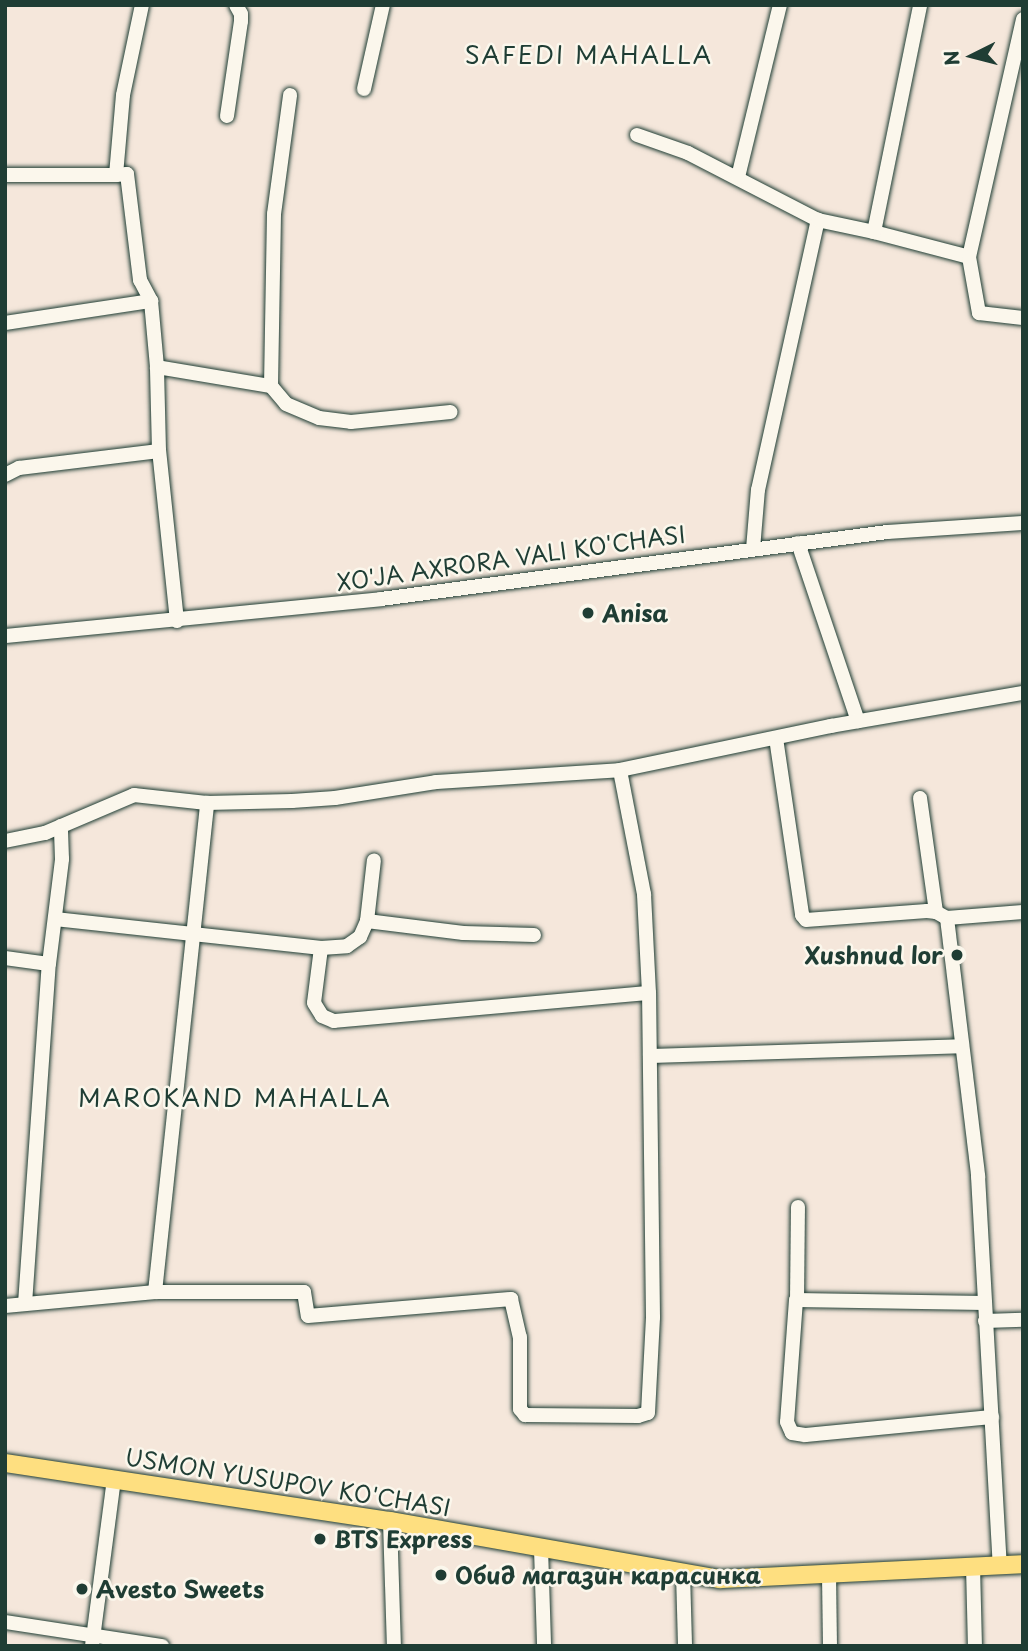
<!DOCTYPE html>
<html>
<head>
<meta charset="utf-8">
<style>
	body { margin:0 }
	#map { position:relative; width:1028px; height:1651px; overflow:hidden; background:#f5e7db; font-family:"Playpen Sans",sans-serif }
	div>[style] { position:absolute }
	.roads { filter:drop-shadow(0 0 2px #1f3d34) drop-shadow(0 0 2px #1f3d34) }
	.minor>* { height:14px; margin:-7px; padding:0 7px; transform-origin:7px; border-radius:7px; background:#fbf7ec }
	.major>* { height:18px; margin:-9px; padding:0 9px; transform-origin:9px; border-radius:9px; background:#fedf80 }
	.dots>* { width:19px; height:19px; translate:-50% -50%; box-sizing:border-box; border:4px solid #fbf7ec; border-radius:50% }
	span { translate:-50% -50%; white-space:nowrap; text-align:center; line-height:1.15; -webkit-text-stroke:5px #fbf7ec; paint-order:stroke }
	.street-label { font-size:23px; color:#1f3d34 }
	.poi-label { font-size:23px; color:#1f3d34; font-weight:700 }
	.left { translate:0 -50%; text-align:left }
	.right { translate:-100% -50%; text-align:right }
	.neighbourhood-label { font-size:24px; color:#1f3d34; letter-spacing:2px }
	.frame { position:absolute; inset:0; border:7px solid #1f3d34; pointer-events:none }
	.north { position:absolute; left:937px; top:21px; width:70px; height:70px; -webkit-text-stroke:5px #fbf7ec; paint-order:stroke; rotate:264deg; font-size:19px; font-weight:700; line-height:28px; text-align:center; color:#1f3d34 }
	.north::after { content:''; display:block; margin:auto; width:24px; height:32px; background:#1f3d34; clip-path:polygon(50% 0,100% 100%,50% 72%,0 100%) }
</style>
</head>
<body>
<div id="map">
	<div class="roads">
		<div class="minor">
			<i style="left:364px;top:89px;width:86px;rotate:-77.3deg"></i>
			<i style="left:227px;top:116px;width:96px;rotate:-81.6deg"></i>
			<i style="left:241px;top:21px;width:7px;rotate:-90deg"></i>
			<i style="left:241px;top:14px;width:10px;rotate:-119deg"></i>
			<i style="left:637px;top:135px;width:54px;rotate:19.4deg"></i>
			<i style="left:688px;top:153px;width:146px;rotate:27.3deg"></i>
			<i style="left:5px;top:175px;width:111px"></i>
			<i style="left:116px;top:175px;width:80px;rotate:-85deg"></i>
			<i style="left:123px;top:95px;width:92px;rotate:-78.1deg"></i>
			<i style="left:116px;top:175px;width:11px;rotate:-5deg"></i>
			<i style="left:127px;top:174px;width:107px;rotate:83deg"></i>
			<i style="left:140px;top:280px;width:24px;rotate:62deg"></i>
			<i style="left:738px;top:177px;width:177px;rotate:-76.3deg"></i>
			<i style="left:874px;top:232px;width:98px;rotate:14.7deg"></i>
			<i style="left:969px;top:257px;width:244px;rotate:-77.2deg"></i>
			<i style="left:969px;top:257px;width:57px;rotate:79.9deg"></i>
			<i style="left:979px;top:313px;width:44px;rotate:6.5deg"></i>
			<i style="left:5px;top:323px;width:148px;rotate:-8.6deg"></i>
			<i style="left:151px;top:301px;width:66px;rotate:84.8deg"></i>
			<i style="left:271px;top:386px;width:23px;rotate:50deg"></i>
			<i style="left:286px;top:404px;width:36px;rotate:23deg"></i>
			<i style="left:319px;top:418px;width:32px;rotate:7deg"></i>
			<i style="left:351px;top:422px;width:100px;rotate:-5.7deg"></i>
			<i style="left:5px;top:475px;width:16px;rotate:-27deg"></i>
			<i style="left:19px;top:468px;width:141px;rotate:-6.9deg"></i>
			<i style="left:798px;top:543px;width:188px;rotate:71.4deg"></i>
			<i style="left:753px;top:549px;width:59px;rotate:-85.2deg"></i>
			<i style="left:758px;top:490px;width:277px;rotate:-77.5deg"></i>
			<i style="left:818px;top:220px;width:57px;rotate:12.1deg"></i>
			<i style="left:874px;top:232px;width:232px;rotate:-78.5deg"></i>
			<i style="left:177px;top:621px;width:171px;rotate:-96deg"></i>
			<i style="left:159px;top:451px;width:84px;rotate:-91.4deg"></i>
			<i style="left:157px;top:367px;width:116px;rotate:9.5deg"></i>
			<i style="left:271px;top:386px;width:172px;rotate:-89deg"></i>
			<i style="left:274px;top:214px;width:120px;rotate:-82.3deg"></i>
			<i style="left:5px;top:636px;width:378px;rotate:-5.6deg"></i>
			<i style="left:381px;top:599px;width:510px;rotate:-7.54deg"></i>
			<i style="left:887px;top:532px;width:136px;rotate:-3.8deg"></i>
			<i style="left:776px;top:738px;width:179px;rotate:81.6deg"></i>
			<i style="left:802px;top:915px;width:6px;rotate:51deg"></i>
			<i style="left:806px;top:920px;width:121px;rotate:-4.3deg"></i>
			<i style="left:927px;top:911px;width:9px;rotate:6deg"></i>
			<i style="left:936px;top:912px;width:13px;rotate:29deg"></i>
			<i style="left:947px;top:918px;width:260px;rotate:83.1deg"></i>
			<i style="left:978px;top:1176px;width:390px;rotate:86.8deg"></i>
			<i style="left:920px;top:798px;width:115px;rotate:82deg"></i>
			<i style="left:5px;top:841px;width:41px;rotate:-11.3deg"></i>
			<i style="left:45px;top:833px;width:97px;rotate:-23.1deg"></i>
			<i style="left:134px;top:795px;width:73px;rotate:6.3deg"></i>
			<i style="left:207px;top:803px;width:85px;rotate:-1.3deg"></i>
			<i style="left:292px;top:801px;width:43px;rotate:-4deg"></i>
			<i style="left:335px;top:798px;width:102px;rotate:-9deg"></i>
			<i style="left:436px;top:782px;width:184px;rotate:-3.7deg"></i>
			<i style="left:620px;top:770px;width:216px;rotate:-11.8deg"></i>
			<i style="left:831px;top:726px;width:195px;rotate:-9.8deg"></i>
			<i style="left:947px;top:918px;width:76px;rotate:-4.5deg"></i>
			<i style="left:55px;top:919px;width:268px;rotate:6.2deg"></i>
			<i style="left:321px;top:948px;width:55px;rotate:97.3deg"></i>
			<i style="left:314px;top:1003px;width:15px;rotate:58deg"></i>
			<i style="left:322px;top:1016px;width:13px;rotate:23deg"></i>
			<i style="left:334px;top:1021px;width:316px;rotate:-5.1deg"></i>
			<i style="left:367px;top:921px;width:97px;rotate:7.1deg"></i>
			<i style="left:463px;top:933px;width:71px;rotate:1.6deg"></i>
			<i style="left:321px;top:948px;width:26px;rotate:-4deg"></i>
			<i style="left:347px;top:946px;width:16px;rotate:-35deg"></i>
			<i style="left:360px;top:937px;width:17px;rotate:-66deg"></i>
			<i style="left:367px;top:921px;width:61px;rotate:-83.5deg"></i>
			<i style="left:5px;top:958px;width:44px;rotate:7.8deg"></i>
			<i style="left:650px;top:1056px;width:312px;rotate:-1.8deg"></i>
			<i style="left:155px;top:1292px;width:492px;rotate:-83.9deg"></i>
			<i style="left:797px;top:1300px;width:93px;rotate:-89.4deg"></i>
			<i style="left:984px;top:1303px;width:188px;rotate:-179.1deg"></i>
			<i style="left:796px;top:1300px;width:122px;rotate:94.2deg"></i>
			<i style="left:787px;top:1422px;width:12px;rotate:66deg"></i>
			<i style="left:792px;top:1433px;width:13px;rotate:9deg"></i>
			<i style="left:805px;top:1435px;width:188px;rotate:-5.5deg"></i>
			<i style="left:25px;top:1304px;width:341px;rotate:-86deg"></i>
			<i style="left:49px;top:964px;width:106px;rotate:-82.9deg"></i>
			<i style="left:62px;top:859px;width:33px;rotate:-92deg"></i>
			<i style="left:5px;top:1306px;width:151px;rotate:-5.3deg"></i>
			<i style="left:155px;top:1292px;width:149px"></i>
			<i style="left:304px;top:1292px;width:24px;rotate:81deg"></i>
			<i style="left:308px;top:1316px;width:204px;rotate:-4.8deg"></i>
			<i style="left:511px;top:1299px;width:39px;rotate:77deg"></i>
			<i style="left:520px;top:1337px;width:72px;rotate:90deg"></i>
			<i style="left:520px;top:1409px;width:8px;rotate:50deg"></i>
			<i style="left:525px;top:1415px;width:113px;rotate:0.5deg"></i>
			<i style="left:638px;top:1416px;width:10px;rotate:-17deg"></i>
			<i style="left:648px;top:1413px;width:96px;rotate:-87deg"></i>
			<i style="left:653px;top:1317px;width:324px;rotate:-90.7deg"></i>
			<i style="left:649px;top:993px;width:99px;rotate:-92.9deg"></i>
			<i style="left:644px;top:894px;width:126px;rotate:-101deg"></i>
			<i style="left:985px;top:1321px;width:38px;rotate:-2deg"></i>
			<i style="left:390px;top:1521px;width:125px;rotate:88.2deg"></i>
			<i style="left:541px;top:1548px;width:98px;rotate:88.2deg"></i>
			<i style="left:973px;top:1566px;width:80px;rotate:88.6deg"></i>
			<i style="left:683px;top:1573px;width:73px;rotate:88.4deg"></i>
			<i style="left:829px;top:1575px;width:71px;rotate:89.2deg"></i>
			<i style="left:5px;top:1622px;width:159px;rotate:8.7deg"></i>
			<i style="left:92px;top:1646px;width:167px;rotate:-82.5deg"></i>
		</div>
		<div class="major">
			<i style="left:5px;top:1463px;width:389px;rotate:8.6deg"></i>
			<i style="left:390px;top:1521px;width:335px;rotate:10deg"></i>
			<i style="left:720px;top:1579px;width:303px;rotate:-2.8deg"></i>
		</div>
	</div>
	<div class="dots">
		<i style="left:588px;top:613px;background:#1f3d34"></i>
		<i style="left:957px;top:955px;background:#1f3d34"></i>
		<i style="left:320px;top:1539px;background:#1f3d34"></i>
		<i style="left:441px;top:1575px;background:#1f3d34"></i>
		<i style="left:82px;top:1589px;background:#1f3d34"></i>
	</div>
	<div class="street-label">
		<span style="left:511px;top:558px;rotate:-8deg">XO'JA AXRORA VALI KO'CHASI</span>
		<span style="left:288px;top:1482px;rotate:9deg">USMON YUSUPOV KO'CHASI</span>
	</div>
	<div class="poi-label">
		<span class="left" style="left:602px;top:613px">Anisa</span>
		<span class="right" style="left:943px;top:955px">Xushnud lor</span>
		<span class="left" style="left:334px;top:1539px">BTS Express</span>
		<span class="left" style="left:455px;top:1575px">Обид магазин карасинка</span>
		<span class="left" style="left:96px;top:1589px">Avesto Sweets</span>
	</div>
	<div class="neighbourhood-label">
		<span style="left:589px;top:55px">SAFEDI MAHALLA</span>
		<span style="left:235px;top:1098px">MAROKAND MAHALLA</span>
	</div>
	<div class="frame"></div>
	<div class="north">N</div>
</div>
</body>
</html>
